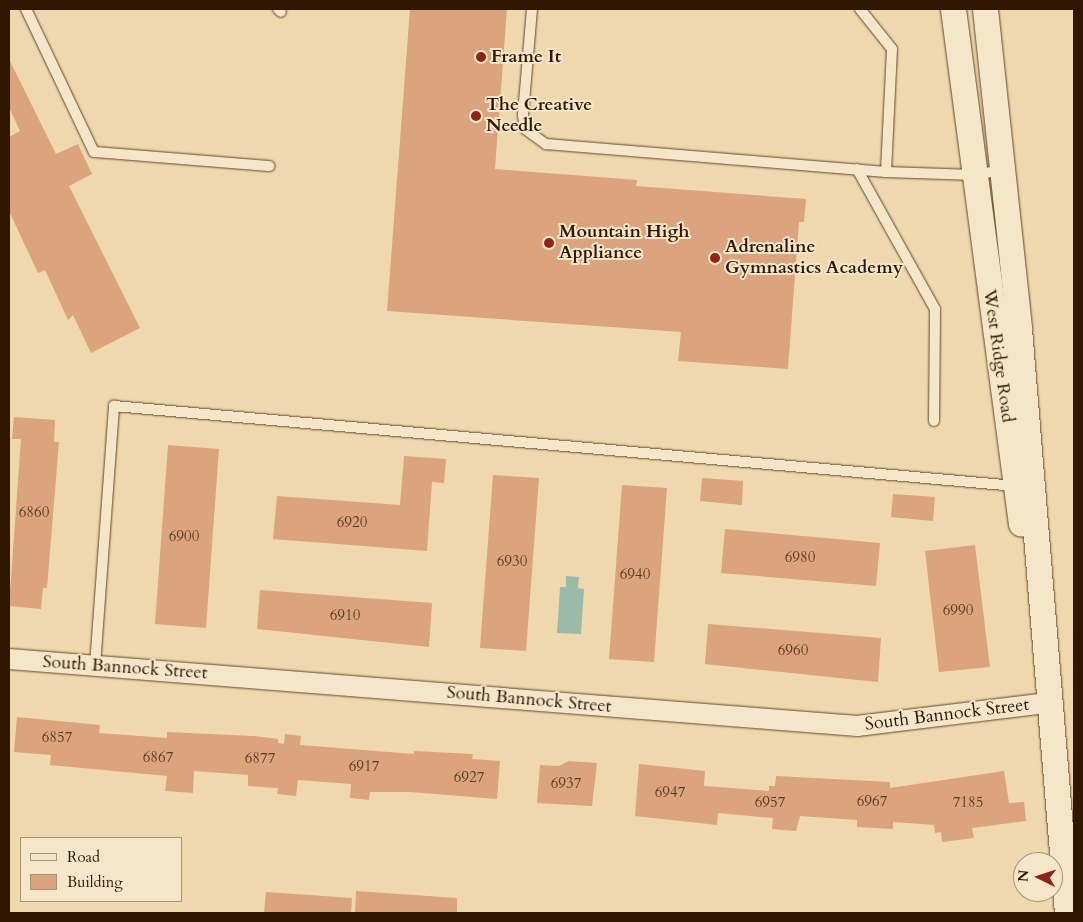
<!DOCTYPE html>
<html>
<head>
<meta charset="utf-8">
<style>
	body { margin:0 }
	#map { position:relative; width:1083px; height:922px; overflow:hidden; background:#f0d8ae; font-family:Cardo,serif }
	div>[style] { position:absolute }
	.water>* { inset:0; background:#9bbaa7 }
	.building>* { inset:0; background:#dba37e }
	.roads { filter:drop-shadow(0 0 1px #60472c) drop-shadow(0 0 1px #60472c) }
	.service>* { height:10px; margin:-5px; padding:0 5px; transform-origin:5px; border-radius:5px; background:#f5e6ca }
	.minor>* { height:20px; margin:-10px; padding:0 10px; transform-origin:10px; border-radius:10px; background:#f5e6ca }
	.tertiary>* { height:25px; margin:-12.5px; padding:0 12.5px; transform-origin:12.5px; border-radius:12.5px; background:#f5e6ca }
	.dots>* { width:14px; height:14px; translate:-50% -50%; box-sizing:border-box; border:2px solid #f5e6ca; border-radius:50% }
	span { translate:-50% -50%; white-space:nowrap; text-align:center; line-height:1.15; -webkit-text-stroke:4px #f5e6ca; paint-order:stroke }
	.number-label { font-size:15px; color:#5b3a20 }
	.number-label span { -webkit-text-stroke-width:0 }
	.poi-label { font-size:18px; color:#301701; font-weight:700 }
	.left { translate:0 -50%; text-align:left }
	.street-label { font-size:18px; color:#301701 }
	.frame { position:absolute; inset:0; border:10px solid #301701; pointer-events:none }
	.legend { position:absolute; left:20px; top:837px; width:162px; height:65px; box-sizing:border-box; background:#f5e6ca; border:1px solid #a6937a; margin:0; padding:6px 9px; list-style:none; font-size:15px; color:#301701 }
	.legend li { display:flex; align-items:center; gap:10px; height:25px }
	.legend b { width:25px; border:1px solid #a6937a }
	.north { position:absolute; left:1013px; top:852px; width:50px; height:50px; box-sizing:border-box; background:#f5e6ca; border:1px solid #a6937a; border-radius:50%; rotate:274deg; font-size:14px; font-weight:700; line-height:20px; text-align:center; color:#301701 }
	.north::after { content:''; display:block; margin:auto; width:18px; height:22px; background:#8f2418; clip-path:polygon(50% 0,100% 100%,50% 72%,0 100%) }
</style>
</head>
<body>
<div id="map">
	<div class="water">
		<i style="clip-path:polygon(566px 576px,579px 577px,578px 588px,584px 589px,581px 634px,557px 633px,560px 587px,566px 587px)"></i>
	</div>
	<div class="building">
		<i style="clip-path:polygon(410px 9px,507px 9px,495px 169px,637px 180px,636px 186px,806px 199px,804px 222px,799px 222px,788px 369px,678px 361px,681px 332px,387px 311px)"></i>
		<i style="clip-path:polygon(9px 59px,56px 154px,78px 144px,92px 174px,69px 186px,140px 328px,91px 353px,73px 315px,68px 320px,45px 270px,38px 273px,9px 211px,9px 137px,20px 131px,9px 107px)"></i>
		<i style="clip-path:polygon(14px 417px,55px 420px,54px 442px,59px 442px,47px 588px,43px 588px,41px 609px,9px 606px,21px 439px,12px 439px)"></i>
		<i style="clip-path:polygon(168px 445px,219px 449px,206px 628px,155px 624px)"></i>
		<i style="clip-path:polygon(404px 456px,446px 459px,444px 483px,432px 482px,427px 551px,273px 539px,277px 496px,400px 505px)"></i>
		<i style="clip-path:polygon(493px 475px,539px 478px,526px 651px,480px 648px)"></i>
		<i style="clip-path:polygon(702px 478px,743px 481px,742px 505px,700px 501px)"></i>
		<i style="clip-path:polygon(622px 485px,667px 488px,654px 662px,609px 659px)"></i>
		<i style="clip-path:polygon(893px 494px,935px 497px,933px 521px,891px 517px)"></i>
		<i style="clip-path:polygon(725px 529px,880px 543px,876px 586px,721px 573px)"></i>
		<i style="clip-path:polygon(975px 545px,990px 667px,939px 672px,925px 551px)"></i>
		<i style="clip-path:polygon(260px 590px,432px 603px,429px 647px,257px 629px)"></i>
		<i style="clip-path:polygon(708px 624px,881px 638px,878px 682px,705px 664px)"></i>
		<i style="clip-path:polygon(17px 717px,100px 725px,99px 733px,167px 738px,167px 732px,253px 736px,278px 739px,278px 743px,284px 744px,285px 734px,301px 736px,300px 745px,414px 754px,414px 751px,473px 754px,472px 759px,500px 761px,497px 799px,410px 792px,370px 792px,369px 800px,350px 798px,351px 784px,298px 780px,296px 796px,277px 794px,278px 788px,248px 786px,248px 775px,194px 771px,193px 793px,165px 791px,167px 776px,50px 765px,51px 755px,14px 752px)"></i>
		<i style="clip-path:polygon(569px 761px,597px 763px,592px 806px,537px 803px,540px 765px,559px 766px)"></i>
		<i style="clip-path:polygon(639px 764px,705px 771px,704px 786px,769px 791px,769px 786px,775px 786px,776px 776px,890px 782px,890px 788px,1004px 771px,1009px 803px,1024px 802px,1026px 821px,972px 828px,974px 838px,942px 842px,941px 832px,935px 833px,934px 825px,893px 822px,893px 829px,857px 827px,857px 820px,800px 816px,796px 831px,772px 829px,773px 818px,718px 813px,717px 825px,635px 816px)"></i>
		<i style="clip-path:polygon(356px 891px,457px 898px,457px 913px,355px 913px)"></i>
		<i style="clip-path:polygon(266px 892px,352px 898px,351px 913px,264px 913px)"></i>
	</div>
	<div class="roads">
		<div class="service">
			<i style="left:26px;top:9px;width:158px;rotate:64.6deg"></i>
			<i style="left:94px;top:152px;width:176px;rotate:4.6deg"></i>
			<i style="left:278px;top:9px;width:4px;rotate:45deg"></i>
			<i style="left:532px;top:9px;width:106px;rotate:94.9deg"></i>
			<i style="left:523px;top:115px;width:14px;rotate:82deg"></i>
			<i style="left:525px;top:129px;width:26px;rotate:36deg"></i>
			<i style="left:546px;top:144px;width:341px;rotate:4.7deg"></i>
			<i style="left:886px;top:172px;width:88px;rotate:2deg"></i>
			<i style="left:974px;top:175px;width:28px;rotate:-10deg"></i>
			<i style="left:860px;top:9px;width:51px;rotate:51.3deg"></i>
			<i style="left:892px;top:49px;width:123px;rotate:92.8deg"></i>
			<i style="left:857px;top:169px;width:160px;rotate:60.9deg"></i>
			<i style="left:935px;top:309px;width:112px;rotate:90.5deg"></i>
			<i style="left:95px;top:666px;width:261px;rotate:-85.8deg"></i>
			<i style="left:114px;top:406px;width:905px;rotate:5.07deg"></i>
		</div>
		<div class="minor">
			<i style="left:9px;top:659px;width:851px;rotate:4.52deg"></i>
			<i style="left:857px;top:726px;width:192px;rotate:-6.9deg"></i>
		</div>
		<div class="tertiary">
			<i style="left:953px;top:9px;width:519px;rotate:82.48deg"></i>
			<i style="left:985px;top:9px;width:322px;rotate:83.9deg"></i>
			<i style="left:1019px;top:329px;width:586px;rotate:85.3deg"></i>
		</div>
	</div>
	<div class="dots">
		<i style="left:481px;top:57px;background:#8f2418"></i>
		<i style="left:476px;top:116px;background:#8f2418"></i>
		<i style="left:549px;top:243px;background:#8f2418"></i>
		<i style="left:715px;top:258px;background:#8f2418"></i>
	</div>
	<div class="number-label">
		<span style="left:34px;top:513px">6860</span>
		<span style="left:352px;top:523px">6920</span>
		<span style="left:184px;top:537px">6900</span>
		<span style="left:800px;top:558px">6980</span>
		<span style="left:512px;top:562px">6930</span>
		<span style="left:635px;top:575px">6940</span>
		<span style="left:958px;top:611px">6990</span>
		<span style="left:345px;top:616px">6910</span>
		<span style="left:793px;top:651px">6960</span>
		<span style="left:57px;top:738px">6857</span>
		<span style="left:158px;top:758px">6867</span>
		<span style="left:260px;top:759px">6877</span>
		<span style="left:364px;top:767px">6917</span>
		<span style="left:469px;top:778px">6927</span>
		<span style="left:566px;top:784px">6937</span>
		<span style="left:670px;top:793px">6947</span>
		<span style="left:872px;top:802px">6967</span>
		<span style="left:770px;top:803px">6957</span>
		<span style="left:968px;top:803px">7185</span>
	</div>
	<div class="poi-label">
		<span class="left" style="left:491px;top:57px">Frame It</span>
		<span class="left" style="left:486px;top:116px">The Creative<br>Needle</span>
		<span class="left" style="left:559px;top:243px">Mountain High<br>Appliance</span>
		<span class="left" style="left:725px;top:258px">Adrenaline<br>Gymnastics Academy</span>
	</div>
	<div class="street-label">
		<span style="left:998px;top:356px;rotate:82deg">West Ridge Road</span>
		<span style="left:125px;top:668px;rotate:4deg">South Bannock Street</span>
		<span style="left:529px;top:700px;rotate:5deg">South Bannock Street</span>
		<span style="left:947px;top:715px;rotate:-7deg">South Bannock Street</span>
	</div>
	<div class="frame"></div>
	<ul class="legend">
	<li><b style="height:6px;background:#f5e6ca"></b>Road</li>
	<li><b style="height:14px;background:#dba37e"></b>Building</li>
	</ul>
	<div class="north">N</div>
</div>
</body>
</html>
